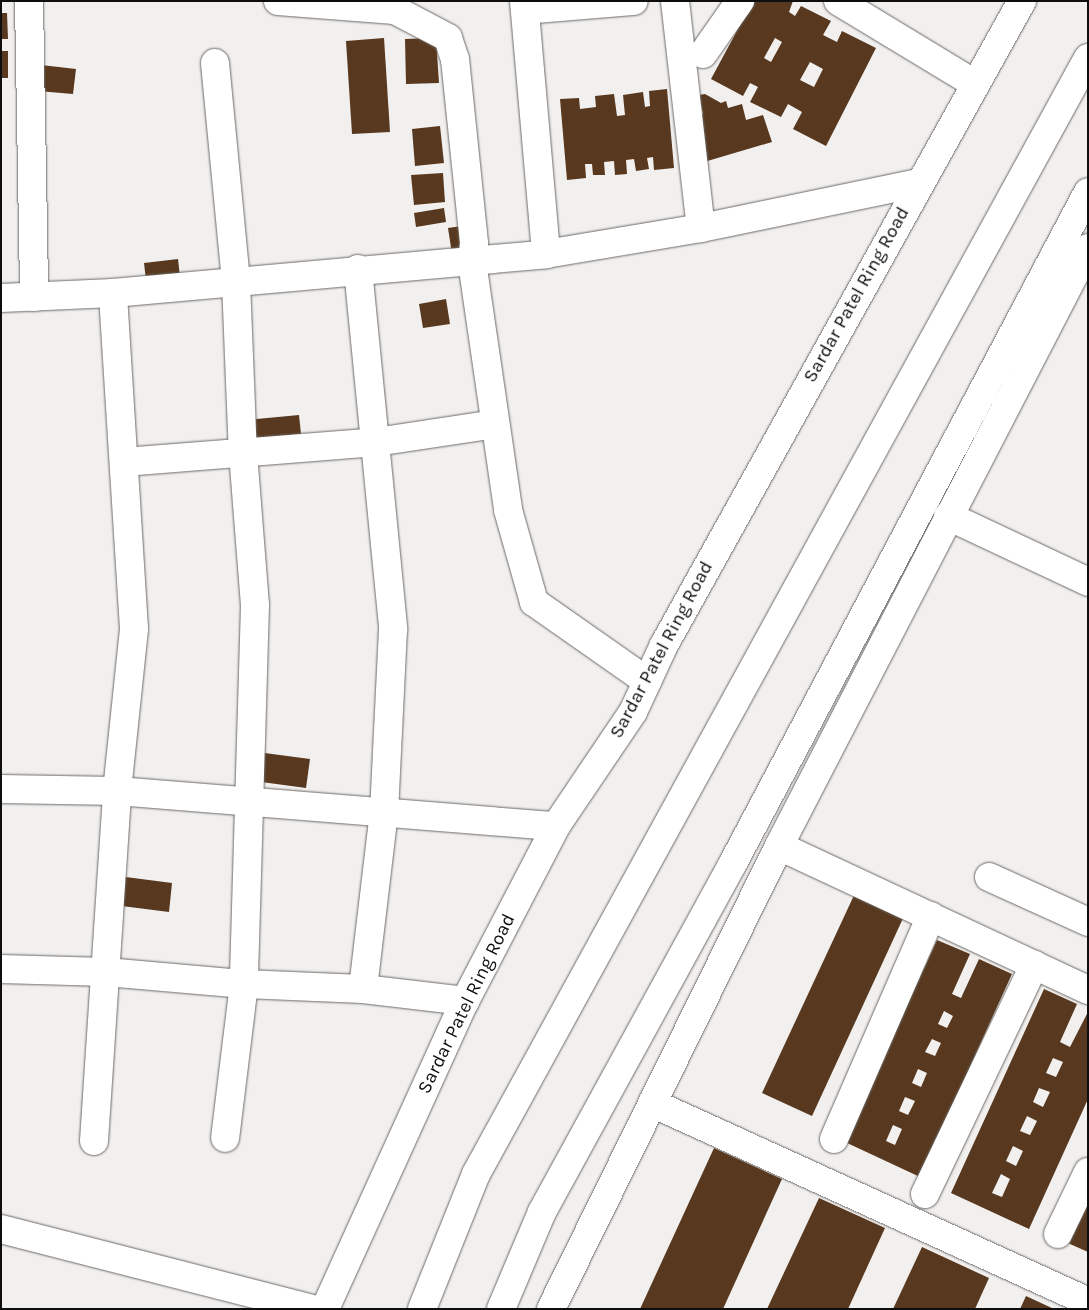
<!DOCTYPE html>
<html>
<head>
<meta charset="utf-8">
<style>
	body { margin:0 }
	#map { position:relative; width:1089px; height:1310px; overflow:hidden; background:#f2f0ee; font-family:Karla,sans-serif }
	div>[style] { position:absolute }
	.building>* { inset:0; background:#58381e }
	.roads { filter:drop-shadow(0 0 1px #6b6967) drop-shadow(0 0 1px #6b6967) }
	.minor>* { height:28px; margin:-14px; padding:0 14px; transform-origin:14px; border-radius:14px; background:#fff }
	.highway>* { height:28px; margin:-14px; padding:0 14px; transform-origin:14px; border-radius:14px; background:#fff }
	span { translate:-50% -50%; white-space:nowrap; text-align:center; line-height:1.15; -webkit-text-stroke:5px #fff; paint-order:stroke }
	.street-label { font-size:19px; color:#0f0e0e }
	.frame { position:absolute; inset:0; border:2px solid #0f0e0e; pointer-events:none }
</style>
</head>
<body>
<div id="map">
	<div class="building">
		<i style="clip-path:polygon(evenodd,753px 1px,793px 1px,789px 12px,795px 16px,801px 6px,831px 21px,823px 35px,837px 42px,842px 31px,876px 48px,826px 146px,793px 129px,802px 112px,788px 104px,781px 117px,750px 102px,758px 87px,750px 83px,743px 96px,711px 79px,753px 1px,775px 38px,782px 42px,771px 62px,764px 58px,775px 38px,753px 1px,810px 62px,823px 69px,814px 87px,800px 80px,810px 62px)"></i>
		<i style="clip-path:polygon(1px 13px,7px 13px,8px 39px,1px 39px)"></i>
		<i style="clip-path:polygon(384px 38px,390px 132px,352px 134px,346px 41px)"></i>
		<i style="clip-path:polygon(436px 38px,439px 83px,406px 84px,405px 39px)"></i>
		<i style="clip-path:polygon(1px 51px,8px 51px,8px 78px,1px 78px)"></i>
		<i style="clip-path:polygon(41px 65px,76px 69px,73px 94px,38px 91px)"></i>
		<i style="clip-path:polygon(667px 89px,674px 168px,654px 170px,653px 157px,647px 158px,649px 169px,636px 171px,634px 159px,626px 160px,627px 174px,615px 175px,614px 161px,604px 162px,605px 175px,593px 175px,592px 164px,585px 164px,586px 178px,567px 180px,560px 99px,579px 98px,580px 109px,596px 107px,595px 96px,614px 94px,617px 116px,625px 115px,623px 95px,643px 92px,645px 107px,650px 106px,649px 91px)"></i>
		<i style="clip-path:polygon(705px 94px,721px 103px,726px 101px,728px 108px,742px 104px,746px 120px,763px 115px,772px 142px,704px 162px,697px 115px,703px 114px,699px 95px)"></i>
		<i style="clip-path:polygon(440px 126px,444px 163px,415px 166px,412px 129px)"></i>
		<i style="clip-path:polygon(443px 173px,445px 202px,414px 205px,411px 175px)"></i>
		<i style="clip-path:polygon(444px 208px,446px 222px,416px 227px,414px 213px)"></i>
		<i style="clip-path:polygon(462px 226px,467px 252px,452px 254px,448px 228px)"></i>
		<i style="clip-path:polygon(178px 259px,180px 277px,146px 280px,144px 263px)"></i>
		<i style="clip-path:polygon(446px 299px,450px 324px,423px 328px,419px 304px)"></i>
		<i style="clip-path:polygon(299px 415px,301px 434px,248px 439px,246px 420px)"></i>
		<i style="clip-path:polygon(257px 752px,310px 759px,306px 788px,254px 781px)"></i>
		<i style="clip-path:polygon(118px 876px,172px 883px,169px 912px,114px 905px)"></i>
		<i style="clip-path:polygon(856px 891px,905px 914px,812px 1116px,762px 1093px)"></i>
		<i style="clip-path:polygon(evenodd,937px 940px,970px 954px,952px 994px,961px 998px,979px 959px,1012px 974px,920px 1177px,845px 1142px,937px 940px,944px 1011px,953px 1016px,947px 1028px,938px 1024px,944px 1011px,937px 940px,932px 1039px,941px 1043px,935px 1056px,925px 1052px,932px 1039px,937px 940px,918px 1069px,927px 1073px,921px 1087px,912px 1083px,918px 1069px,937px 940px,905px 1097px,915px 1101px,908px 1115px,899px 1111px,905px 1097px,937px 940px,893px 1125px,902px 1129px,895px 1145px,886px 1141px,893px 1125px)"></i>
		<i style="clip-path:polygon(evenodd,1044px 989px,1077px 1004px,1060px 1042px,1070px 1047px,1088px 1012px,1088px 1099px,1029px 1229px,951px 1193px,1044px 989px,1053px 1058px,1063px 1062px,1056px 1077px,1046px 1073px,1053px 1058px,1044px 989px,1039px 1088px,1050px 1092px,1043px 1107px,1033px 1102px,1039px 1088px,1044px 989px,1027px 1116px,1037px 1121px,1030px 1135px,1020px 1131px,1027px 1116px,1044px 989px,1013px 1146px,1023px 1151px,1016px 1166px,1006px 1161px,1013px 1146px,1044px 989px,1001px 1174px,1010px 1179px,1002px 1197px,992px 1193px,1001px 1174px)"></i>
		<i style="clip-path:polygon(714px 1148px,782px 1179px,723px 1309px,640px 1309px)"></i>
		<i style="clip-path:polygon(1088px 1181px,1088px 1252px,1061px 1240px)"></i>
		<i style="clip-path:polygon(819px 1198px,885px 1228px,848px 1309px,767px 1309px)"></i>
		<i style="clip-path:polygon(922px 1247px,989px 1278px,975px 1309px,893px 1309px)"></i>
		<i style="clip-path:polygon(1026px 1296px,1054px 1309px,1020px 1309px)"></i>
	</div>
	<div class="roads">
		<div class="minor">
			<i style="left:29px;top:1px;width:296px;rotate:89deg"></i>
			<i style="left:278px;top:1px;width:117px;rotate:4.4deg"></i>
			<i style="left:395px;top:10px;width:60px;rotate:27.8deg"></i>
			<i style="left:448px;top:38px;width:22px;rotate:72deg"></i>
			<i style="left:455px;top:59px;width:185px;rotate:84.1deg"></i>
			<i style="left:474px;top:243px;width:19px;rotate:96deg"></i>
			<i style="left:472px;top:262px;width:251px;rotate:81.7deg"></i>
			<i style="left:508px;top:510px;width:96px;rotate:74.2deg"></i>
			<i style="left:534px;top:602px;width:138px;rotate:35deg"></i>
			<i style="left:524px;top:1px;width:254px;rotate:85deg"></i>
			<i style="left:675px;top:1px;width:228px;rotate:83.5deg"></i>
			<i style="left:838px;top:1px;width:160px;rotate:31.2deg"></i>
			<i style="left:525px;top:10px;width:109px;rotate:-4.7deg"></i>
			<i style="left:703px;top:54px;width:65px;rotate:-55.1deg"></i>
			<i style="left:215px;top:63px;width:220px;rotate:84.5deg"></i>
			<i style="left:236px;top:282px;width:171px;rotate:87.7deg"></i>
			<i style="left:243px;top:453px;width:152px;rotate:85.5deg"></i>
			<i style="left:255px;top:605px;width:379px;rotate:91.7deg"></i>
			<i style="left:244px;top:984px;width:119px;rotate:2.4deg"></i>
			<i style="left:363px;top:989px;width:103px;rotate:6.7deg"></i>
			<i style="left:358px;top:269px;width:362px;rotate:84.4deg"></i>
			<i style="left:393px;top:629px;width:183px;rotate:92.8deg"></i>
			<i style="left:384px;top:812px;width:178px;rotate:96.8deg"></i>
			<i style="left:1px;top:298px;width:112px;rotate:-2.6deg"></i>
			<i style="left:113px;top:293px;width:435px;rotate:-5.1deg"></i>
			<i style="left:546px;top:254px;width:157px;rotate:-9.5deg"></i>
			<i style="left:701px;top:228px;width:223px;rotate:-11.7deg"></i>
			<i style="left:124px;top:462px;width:253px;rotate:-4.5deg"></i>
			<i style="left:376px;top:442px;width:120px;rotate:-8.6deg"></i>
			<i style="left:948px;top:516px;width:155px;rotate:25.2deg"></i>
			<i style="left:1px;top:789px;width:116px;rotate:1deg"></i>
			<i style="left:117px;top:791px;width:440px;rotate:4.6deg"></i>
			<i style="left:779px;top:846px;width:341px;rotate:25deg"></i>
			<i style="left:989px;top:877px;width:109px;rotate:24.4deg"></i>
			<i style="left:1px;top:969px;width:105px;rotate:1.6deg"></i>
			<i style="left:106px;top:972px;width:139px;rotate:5deg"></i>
			<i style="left:244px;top:984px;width:155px;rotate:97deg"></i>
			<i style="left:652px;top:1103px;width:479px;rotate:24.5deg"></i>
			<i style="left:834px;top:1139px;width:243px;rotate:-66.5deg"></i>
			<i style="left:94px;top:1141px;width:351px;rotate:-86.2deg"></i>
			<i style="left:117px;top:791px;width:163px;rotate:-84deg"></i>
			<i style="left:134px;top:629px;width:337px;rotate:-93.6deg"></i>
			<i style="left:925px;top:1194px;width:254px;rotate:-64.5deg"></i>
			<i style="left:1px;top:1229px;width:321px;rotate:14.4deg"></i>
			<i style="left:1058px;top:1234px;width:69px;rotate:-64.2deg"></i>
			<i style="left:325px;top:1309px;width:338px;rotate:-65.6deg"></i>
			<i style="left:465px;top:1001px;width:197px;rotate:-62.5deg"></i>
			<i style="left:556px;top:826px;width:138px;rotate:-56deg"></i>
			<i style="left:633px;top:712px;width:74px;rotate:-65.2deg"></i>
			<i style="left:664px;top:645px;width:737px;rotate:-60.93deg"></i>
			<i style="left:551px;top:1309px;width:516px;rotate:-63.78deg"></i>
			<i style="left:779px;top:846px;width:673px;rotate:-62.67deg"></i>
		</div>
		<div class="highway">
			<i style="left:422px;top:1309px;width:145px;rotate:-68.2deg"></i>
			<i style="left:476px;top:1174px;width:1273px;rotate:-61.26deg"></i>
			<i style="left:501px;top:1309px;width:105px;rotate:-67.1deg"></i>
			<i style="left:542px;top:1212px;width:396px;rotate:-61.3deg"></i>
			<i style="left:732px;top:865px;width:761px;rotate:-62.12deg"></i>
		</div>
	</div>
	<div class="street-label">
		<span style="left:857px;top:295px;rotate:-61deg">Sardar Patel Ring Road</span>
		<span style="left:662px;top:650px;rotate:-62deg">Sardar Patel Ring Road</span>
		<span style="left:467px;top:1004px;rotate:-64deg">Sardar Patel Ring Road</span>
	</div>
	<div class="frame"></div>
</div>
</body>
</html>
